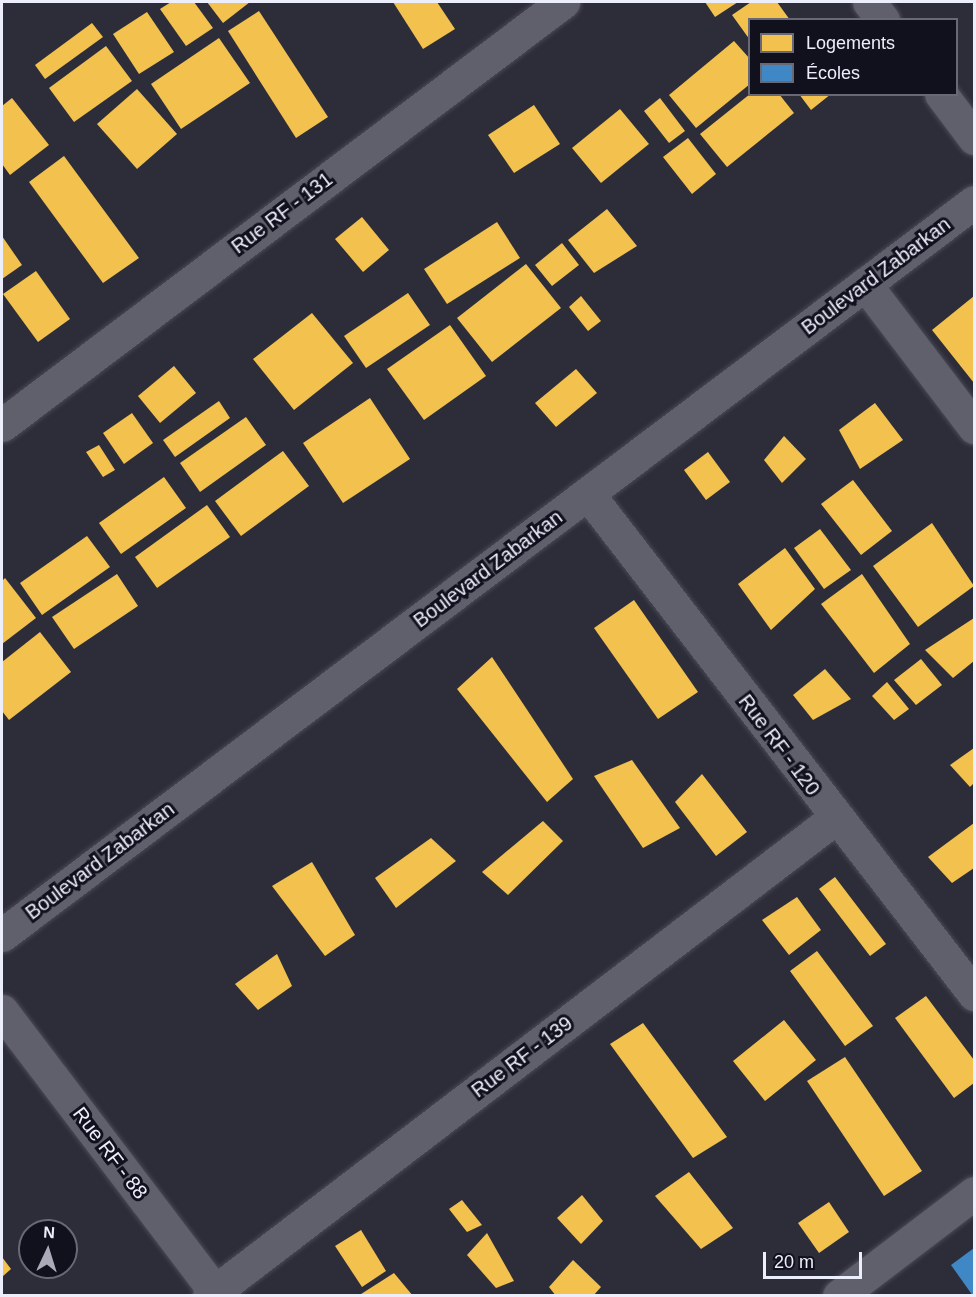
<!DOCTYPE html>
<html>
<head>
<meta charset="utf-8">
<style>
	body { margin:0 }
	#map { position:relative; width:976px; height:1297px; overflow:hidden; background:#2d2d3a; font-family:Helvetica,sans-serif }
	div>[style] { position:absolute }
	.homes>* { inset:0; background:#f2c14e }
	.schools>* { inset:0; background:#3f88c5 }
	.roads { filter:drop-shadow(0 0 2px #4a4955) drop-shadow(0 0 2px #4a4955) }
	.minor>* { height:33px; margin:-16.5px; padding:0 16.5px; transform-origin:16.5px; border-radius:16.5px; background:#5f606b }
	.tertiary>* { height:33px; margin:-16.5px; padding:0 16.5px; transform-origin:16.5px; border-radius:16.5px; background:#5f606b }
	span { translate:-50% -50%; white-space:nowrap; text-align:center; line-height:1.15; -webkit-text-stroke:6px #11111d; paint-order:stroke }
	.street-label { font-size:20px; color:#edeefc }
	.frame { position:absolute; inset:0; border:3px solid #edeefc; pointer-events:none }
	.legend { position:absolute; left:748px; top:18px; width:210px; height:78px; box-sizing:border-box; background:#11111d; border:2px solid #696976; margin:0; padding:8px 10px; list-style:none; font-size:18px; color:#edeefc }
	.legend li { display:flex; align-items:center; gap:12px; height:30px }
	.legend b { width:30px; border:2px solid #696976 }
	.north { position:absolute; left:18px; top:1219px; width:60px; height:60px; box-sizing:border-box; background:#11111d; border:2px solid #696976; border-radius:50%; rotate:4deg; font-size:16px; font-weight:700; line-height:24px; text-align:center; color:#edeefc }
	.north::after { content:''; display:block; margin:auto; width:21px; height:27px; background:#aaaab8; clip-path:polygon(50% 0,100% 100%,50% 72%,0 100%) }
	.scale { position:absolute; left:763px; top:1252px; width:99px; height:27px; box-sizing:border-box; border:3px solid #edeefc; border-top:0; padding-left:8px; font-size:18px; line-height:21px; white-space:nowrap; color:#edeefc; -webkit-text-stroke:4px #11111d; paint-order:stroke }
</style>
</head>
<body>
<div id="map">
	<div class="homes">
		<i style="clip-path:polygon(171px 2px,194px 2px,213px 28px,186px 46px,160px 9px)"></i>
		<i style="clip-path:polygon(207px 2px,250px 2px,223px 23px)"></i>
		<i style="clip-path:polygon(393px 2px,437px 2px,455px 29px,423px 49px)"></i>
		<i style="clip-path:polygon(705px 2px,738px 2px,715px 17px)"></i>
		<i style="clip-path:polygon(751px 2px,777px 2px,790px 20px,750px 20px,750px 40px,732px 15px)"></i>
		<i style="clip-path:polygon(259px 11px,328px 117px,296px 138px,228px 31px)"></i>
		<i style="clip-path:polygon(147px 12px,174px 52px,139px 74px,113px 34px)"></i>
		<i style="clip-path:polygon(92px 23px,103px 37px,45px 79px,35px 65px)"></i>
		<i style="clip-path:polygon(219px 38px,250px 83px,181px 129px,151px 84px)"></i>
		<i style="clip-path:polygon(734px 41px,750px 59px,750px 84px,696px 128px,669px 95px)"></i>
		<i style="clip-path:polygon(106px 46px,132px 81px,74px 122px,49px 88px)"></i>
		<i style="clip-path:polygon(137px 89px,177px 134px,137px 169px,97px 124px)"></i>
		<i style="clip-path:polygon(750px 94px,779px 94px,794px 113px,727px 167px,700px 134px)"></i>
		<i style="clip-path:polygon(799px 94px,831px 94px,811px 110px)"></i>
		<i style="clip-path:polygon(12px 98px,49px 145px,10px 175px,2px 164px,2px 106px)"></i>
		<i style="clip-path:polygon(660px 98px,685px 131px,669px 143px,644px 111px)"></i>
		<i style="clip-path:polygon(534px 105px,560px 144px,514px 173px,488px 135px)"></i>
		<i style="clip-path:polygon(620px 109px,649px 144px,601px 183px,572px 148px)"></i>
		<i style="clip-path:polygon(688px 138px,716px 174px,692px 194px,663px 157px)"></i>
		<i style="clip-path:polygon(64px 156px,139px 258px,103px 283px,29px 182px)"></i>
		<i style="clip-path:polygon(607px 209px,637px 246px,594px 273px,568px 240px)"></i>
		<i style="clip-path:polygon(362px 217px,389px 250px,363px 272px,335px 239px)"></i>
		<i style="clip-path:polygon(497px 222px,520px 258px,447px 304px,424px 269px)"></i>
		<i style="clip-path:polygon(2px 236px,22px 265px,2px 279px)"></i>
		<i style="clip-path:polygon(562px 243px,579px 265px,552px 286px,535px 265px)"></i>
		<i style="clip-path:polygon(526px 264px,561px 308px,492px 362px,457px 318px)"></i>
		<i style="clip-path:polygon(36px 271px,70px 319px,38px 342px,3px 294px)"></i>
		<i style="clip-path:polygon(408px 293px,430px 325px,366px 368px,344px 336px)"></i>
		<i style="clip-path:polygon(581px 296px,601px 321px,588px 331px,569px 307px)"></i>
		<i style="clip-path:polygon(974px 296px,974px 383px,932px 330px)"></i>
		<i style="clip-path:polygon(312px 313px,353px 363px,294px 410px,253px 359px)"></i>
		<i style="clip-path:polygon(450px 325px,486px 376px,424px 420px,387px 369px)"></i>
		<i style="clip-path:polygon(174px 366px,196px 393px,160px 423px,138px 396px)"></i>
		<i style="clip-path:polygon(576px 369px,597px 393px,556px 427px,535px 403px)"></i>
		<i style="clip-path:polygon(370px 398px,410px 459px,343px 503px,303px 443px)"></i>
		<i style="clip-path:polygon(219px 401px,230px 418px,175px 457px,163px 440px)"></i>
		<i style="clip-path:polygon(875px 403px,903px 440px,860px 469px,839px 430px)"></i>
		<i style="clip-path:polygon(132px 413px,153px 443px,124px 464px,103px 433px)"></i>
		<i style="clip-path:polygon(246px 417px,266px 445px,200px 492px,180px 463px)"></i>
		<i style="clip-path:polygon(784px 436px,806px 459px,782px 483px,764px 460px)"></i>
		<i style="clip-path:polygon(99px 445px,115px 470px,103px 477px,86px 452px)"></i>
		<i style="clip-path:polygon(283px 451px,309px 486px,241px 536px,215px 501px)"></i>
		<i style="clip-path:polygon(708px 452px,730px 482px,706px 500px,684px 470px)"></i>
		<i style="clip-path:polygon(164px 477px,186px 508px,121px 554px,99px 523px)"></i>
		<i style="clip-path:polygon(853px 480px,892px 531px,861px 555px,821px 504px)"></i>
		<i style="clip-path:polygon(207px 505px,230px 537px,157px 588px,135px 557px)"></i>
		<i style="clip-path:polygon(932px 523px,974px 586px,918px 627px,873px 566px)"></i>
		<i style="clip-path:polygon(820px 529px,851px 570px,824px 589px,794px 548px)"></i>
		<i style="clip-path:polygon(87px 536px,110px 567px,42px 615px,20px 583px)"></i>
		<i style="clip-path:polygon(785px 548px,815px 589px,771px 630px,738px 584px)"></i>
		<i style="clip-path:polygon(117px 574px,138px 606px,74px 649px,52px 617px)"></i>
		<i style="clip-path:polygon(862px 574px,910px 644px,874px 673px,821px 604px)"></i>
		<i style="clip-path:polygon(5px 578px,36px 618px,2px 644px,2px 581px)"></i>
		<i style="clip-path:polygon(634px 600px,698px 692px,658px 719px,594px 628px)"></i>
		<i style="clip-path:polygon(974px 618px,974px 661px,953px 678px,925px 650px)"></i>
		<i style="clip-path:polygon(40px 632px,71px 672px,9px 720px,2px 711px,2px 662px)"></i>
		<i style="clip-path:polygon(492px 657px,573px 779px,547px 802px,457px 689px)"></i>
		<i style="clip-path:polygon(921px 659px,942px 685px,916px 705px,894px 680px)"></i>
		<i style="clip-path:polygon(825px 669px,851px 699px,813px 720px,793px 695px)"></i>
		<i style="clip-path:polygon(887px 682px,909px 709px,894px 720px,872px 696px)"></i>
		<i style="clip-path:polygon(974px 748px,974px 783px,970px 787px,950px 765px)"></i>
		<i style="clip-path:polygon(632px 760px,680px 828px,643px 848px,594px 776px)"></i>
		<i style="clip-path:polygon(702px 774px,747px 832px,716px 856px,675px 802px)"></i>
		<i style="clip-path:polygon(543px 821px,563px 841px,508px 895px,482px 872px)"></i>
		<i style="clip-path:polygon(974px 823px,974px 868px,952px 883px,928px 857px)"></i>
		<i style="clip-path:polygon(431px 838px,456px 861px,396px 908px,375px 878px)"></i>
		<i style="clip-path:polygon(312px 862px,355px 935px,325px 956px,272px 886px)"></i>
		<i style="clip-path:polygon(835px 877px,886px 944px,870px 956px,819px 889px)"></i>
		<i style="clip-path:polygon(797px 897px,821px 930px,789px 955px,762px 920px)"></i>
		<i style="clip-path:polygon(817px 951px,873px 1026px,845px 1046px,790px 971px)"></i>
		<i style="clip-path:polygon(277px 954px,292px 986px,258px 1010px,235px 984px)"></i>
		<i style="clip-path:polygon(926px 996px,974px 1060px,974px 1083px,954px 1098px,895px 1018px)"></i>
		<i style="clip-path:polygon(784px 1020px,816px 1060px,765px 1101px,733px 1061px)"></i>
		<i style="clip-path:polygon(643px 1023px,727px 1137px,693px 1158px,610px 1044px)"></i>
		<i style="clip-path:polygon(845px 1057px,922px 1171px,884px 1196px,807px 1081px)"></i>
		<i style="clip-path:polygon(689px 1172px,733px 1228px,701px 1249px,655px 1196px)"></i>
		<i style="clip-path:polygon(582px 1195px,603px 1221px,581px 1244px,557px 1218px)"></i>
		<i style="clip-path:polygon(462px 1200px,482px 1225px,467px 1232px,449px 1209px)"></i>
		<i style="clip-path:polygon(829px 1202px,849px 1232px,819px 1253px,798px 1223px)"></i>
		<i style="clip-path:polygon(361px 1230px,386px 1271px,362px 1287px,335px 1246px)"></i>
		<i style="clip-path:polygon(487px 1233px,514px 1281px,496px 1288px,467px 1255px)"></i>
		<i style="clip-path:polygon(2px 1257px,11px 1269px,2px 1277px)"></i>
		<i style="clip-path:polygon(573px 1260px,601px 1287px,593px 1296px,556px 1296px,549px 1287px)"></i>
		<i style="clip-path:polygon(394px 1273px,413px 1296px,358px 1296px)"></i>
	</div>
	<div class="schools">
		<i style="clip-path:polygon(974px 1248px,974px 1296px,973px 1296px,951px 1265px)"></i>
	</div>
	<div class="roads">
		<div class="minor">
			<i style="left:869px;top:2px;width:23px;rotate:52deg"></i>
			<i style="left:941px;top:94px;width:55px;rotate:53.1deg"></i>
			<i style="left:865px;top:284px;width:180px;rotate:52.7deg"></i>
			<i style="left:2px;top:425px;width:703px;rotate:-37.02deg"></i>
			<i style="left:588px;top:494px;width:632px;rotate:52.33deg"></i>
			<i style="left:2px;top:1011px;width:358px;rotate:52.8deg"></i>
			<i style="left:209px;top:1296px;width:788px;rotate:-37.36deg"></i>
			<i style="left:839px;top:1296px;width:170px;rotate:-37.3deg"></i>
		</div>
		<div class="tertiary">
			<i style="left:2px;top:935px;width:1217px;rotate:-37.02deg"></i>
		</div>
	</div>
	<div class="street-label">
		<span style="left:282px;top:213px;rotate:-37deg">Rue RF - 131</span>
		<span style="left:876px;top:276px;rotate:-37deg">Boulevard Zabarkan</span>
		<span style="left:488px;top:569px;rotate:-37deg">Boulevard Zabarkan</span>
		<span style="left:779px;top:745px;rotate:53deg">Rue RF - 120</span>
		<span style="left:100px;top:861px;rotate:-37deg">Boulevard Zabarkan</span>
		<span style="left:522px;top:1057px;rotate:-37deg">Rue RF - 139</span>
		<span style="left:110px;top:1153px;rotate:53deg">Rue RF - 88</span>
	</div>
	<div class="frame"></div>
	<ul class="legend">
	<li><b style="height:16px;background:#f2c14e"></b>Logements</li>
	<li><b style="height:16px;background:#3f88c5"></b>Écoles</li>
	</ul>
	<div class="north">N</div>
	<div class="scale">20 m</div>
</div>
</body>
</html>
